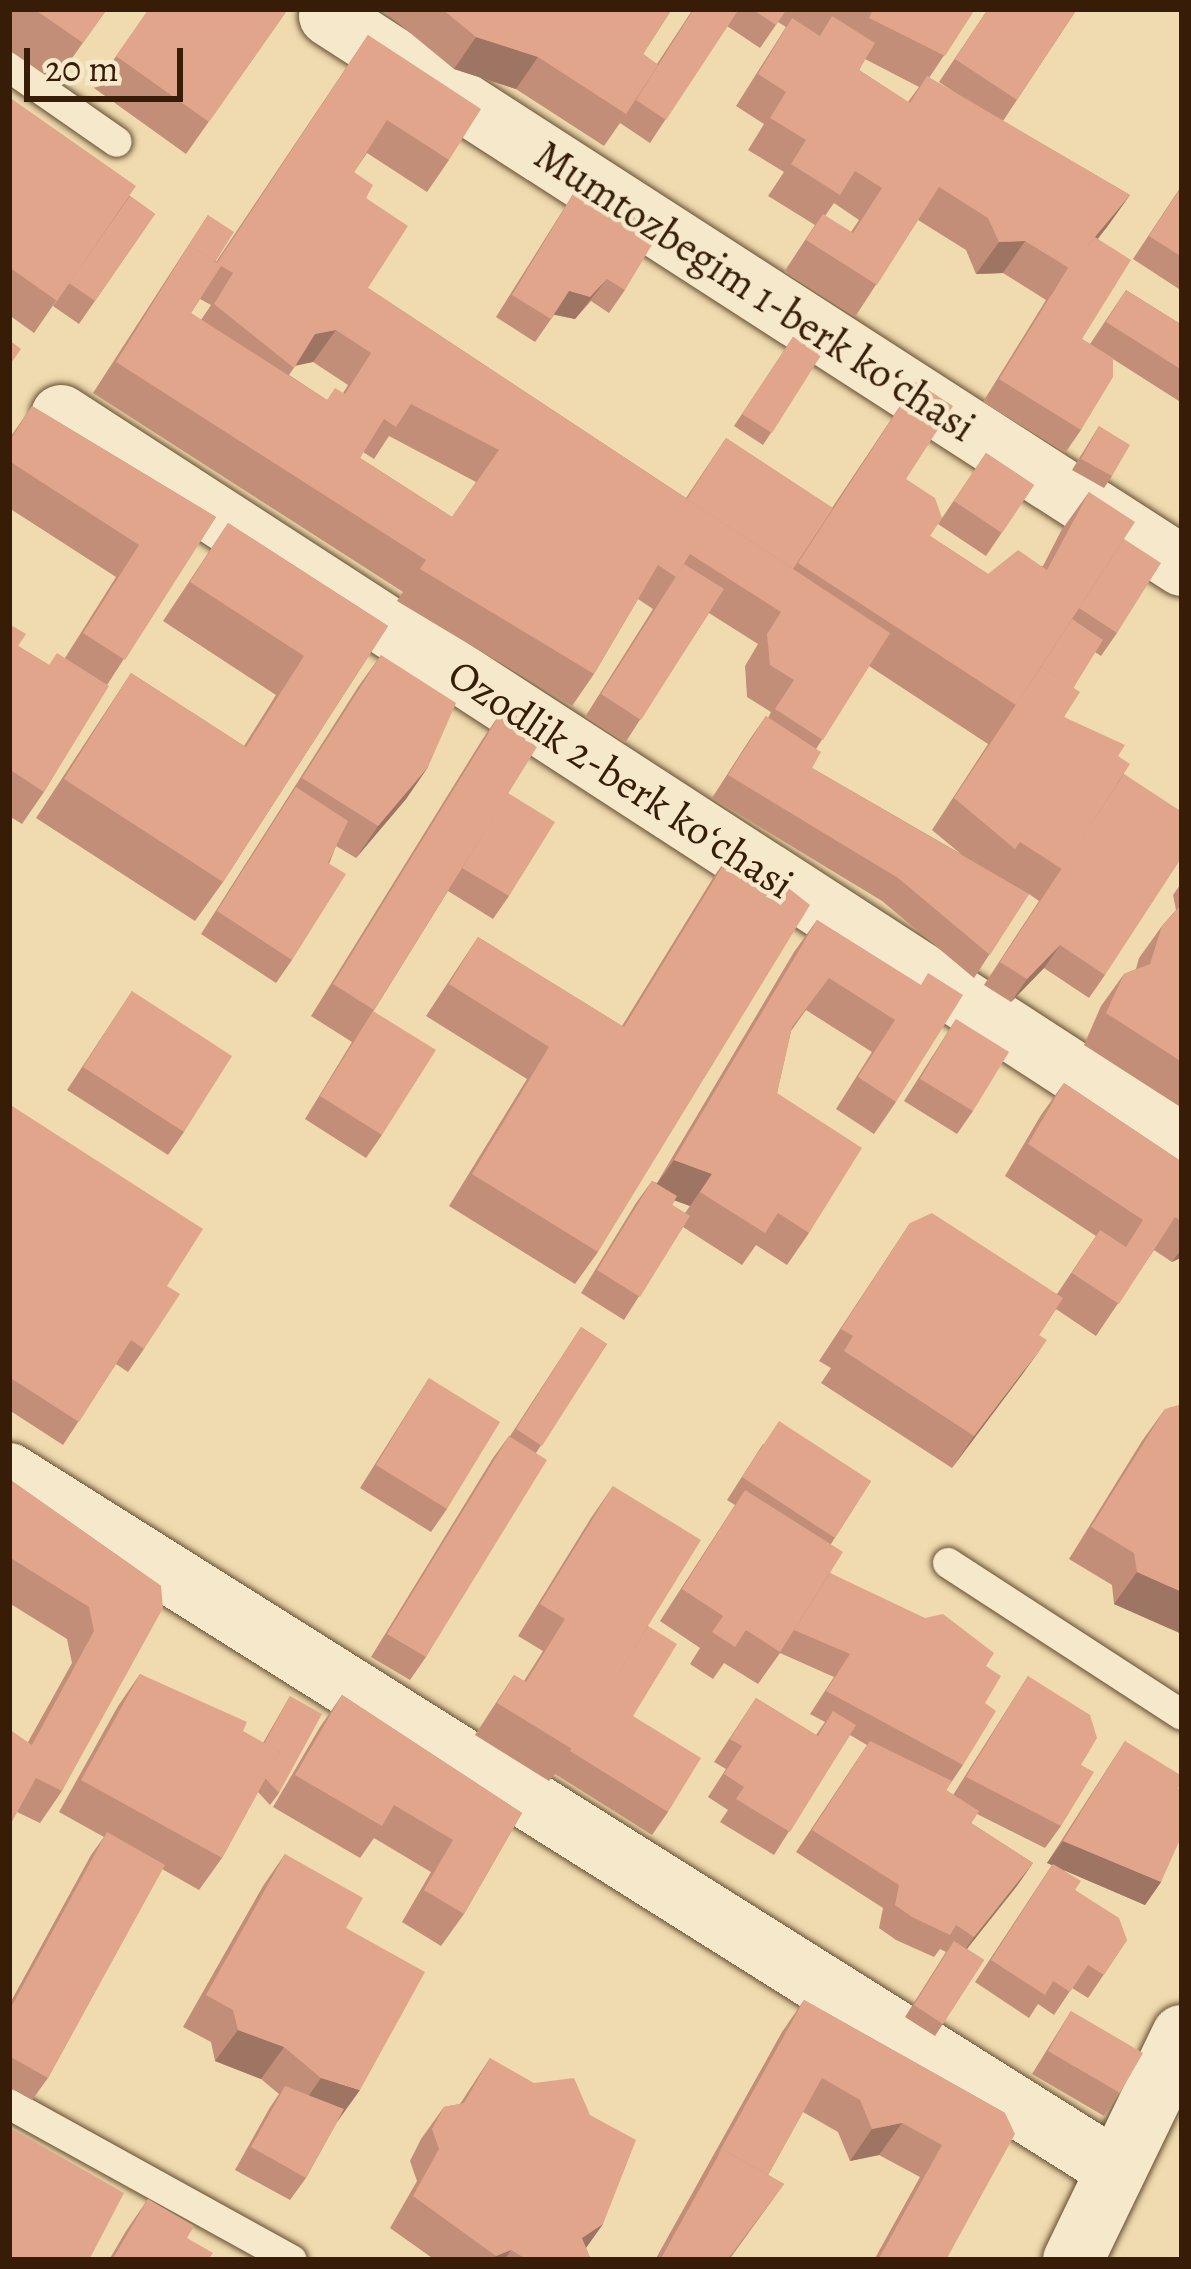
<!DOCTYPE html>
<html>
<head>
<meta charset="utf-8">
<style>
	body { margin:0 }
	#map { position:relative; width:1191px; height:2269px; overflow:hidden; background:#efdbaf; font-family:Alegreya,serif }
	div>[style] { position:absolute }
	.roads { filter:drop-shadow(0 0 3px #654c31) drop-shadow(0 0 3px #654c31) }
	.service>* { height:30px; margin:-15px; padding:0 15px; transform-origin:15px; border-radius:15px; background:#f5e8cb }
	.minor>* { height:60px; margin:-30px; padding:0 30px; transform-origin:30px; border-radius:30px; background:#f5e8cb }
	.wall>* { inset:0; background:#c28e78 }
	.shaded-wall>* { inset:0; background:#9e7462 }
	.building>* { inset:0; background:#e1a58c }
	span { translate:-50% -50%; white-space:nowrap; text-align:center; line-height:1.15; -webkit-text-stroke:9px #f5e8cb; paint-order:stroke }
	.street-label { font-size:42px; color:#371d07 }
	.frame { position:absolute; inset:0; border:12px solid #371d07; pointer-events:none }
	.scale { position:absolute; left:24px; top:48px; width:159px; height:54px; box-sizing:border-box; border:6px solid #371d07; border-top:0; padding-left:15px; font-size:36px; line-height:42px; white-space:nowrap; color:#371d07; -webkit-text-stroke:9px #f5e8cb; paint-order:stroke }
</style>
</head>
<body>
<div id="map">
	<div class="roads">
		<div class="service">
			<i style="left:9px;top:67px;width:131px;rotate:34.8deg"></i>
			<i style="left:948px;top:1563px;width:279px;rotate:33deg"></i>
			<i style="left:9px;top:2104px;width:323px;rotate:28.9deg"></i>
		</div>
		<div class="minor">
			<i style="left:329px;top:16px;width:1015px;rotate:32.81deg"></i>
			<i style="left:61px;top:415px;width:1336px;rotate:32.96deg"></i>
			<i style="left:9px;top:1473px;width:1305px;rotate:32.17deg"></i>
			<i style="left:1073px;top:2260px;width:250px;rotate:-64.2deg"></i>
		</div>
	</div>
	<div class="wall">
		<i style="clip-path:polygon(9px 9px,107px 9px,55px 82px,9px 50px)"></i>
		<i style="clip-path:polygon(149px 9px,247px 11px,288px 9px,186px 154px,94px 88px)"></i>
		<i style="clip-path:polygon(evenodd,381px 9px,672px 9px,643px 54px,657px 64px,693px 9px,975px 9px,929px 78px,957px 94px,939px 82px,988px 9px,1077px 9px,1003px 121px,1130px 195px,1098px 239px,1082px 339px,1090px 344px,1126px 290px,1182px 325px,1182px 403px,1113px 359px,1081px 430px,1065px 453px,983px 402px,1046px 300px,1003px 273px,976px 274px,966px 250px,918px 220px,855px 317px,784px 272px,815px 225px,768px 196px,784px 172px,748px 150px,764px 124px,736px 106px,786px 27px,778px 22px,760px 48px,727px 26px,650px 143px,620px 123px,604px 146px,516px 89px,454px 69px,381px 9px,865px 59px,919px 87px,908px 102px,859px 70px,865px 59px,381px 9px,834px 203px,859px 220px,851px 232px,825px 216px,834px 203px)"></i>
		<i style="clip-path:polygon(evenodd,368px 35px,449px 160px,427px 192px,367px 153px,354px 172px,366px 198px,368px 288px,686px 498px,726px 438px,832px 508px,916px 382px,906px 479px,930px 536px,988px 574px,1043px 566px,1061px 531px,1089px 492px,1124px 539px,1117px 633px,1101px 656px,1095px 652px,1073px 688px,1064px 717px,1118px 756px,1124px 774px,1105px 975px,1089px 998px,1044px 968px,1011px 1002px,984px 985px,1039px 901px,1029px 894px,974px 978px,882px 901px,712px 798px,750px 739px,766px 716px,768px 718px,771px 712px,747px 697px,745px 666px,758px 644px,709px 613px,625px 743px,585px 717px,653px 609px,638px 599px,594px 674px,572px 706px,397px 601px,403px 592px,93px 393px,208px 215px,216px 262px,368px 35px,200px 299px,211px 305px,201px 320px,191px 313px,200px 299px,368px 35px,313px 362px,348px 385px,343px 393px,327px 400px,289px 375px,295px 366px,313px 362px,368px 35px,389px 436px,476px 482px,452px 517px,360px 458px,363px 452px,374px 459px,389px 436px,368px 35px,869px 666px,988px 744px,990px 741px,932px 830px,961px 854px,812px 768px,816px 749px,869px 666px)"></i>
		<i style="clip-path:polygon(9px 97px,130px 196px,155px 214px,79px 324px,53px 306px,76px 272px,34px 333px,9px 315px)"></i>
		<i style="clip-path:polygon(580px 183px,625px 290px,609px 313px,591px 301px,575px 319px,554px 315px,535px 342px,496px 317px)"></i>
		<i style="clip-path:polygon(1182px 185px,1182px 291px,1133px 259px)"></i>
		<i style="clip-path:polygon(793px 337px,821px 355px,763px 445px,734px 426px)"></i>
		<i style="clip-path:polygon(32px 406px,216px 517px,107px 685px,44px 792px,22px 824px,9px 816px,9px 624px,18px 646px,49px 665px,65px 658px,116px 577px,9px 508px,9px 439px)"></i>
		<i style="clip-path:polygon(1099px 426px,1112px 476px,1104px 488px,1072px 470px)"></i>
		<i style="clip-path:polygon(986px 453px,1034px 485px,986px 556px,938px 524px)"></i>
		<i style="clip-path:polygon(228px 523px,388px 626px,223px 882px,195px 921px,36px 818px,131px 673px,244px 746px,276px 695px,163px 621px)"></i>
		<i style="clip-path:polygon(381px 655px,428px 767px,406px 799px,356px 858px,336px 846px,292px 960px,276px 983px,201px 934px,358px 687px)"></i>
		<i style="clip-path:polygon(504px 708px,508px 793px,509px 896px,493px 919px,448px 891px,373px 1012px,382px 1135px,366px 1158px,305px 1119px,352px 1042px,311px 1016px,482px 740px)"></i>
		<i style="clip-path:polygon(735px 846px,598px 1252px,575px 1284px,449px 1206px,527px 1079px,426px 1016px,478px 937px,622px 1026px,713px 878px)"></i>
		<i style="clip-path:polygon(1182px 882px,1182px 1108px,1084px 1045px,1101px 1006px,1124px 974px,1136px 969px,1139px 958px,1162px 926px,1176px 910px,1173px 895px)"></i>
		<i style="clip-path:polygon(evenodd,817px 920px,920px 985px,896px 1102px,874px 1134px,836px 1109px,872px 1052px,806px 1010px,791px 1031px,777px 1093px,809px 1233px,787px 1265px,756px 1245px,742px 1265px,683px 1227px,624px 1320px,581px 1293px,636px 1203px,652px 1181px,657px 1183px,794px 952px,817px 920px,675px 1200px,690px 1206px,685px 1213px,672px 1205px,675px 1200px)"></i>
		<i style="clip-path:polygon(132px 991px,184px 1132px,168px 1155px,67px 1090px)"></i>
		<i style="clip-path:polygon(956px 1019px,973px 1111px,957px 1134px,904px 1101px)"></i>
		<i style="clip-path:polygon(1064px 1083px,1182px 1162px,1182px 1257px,1172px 1262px,1154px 1250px,1096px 1336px,1056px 1309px,1039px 1335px,1024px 1372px,952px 1468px,821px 1383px,831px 1368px,819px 1361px,910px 1223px,1057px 1294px,1096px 1236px,1005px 1176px,1041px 1115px)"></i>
		<i style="clip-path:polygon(9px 1104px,167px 1286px,144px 1349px,128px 1372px,116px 1364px,63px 1445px,9px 1410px)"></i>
		<i style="clip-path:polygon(581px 1327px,607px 1344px,536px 1453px,426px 1657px,410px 1680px,371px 1657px,493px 1458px,509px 1436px,510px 1436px)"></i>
		<i style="clip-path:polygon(429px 1378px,447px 1509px,431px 1532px,360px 1488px)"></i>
		<i style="clip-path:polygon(1165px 1409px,1182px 1634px,1114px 1604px,1112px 1585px,1069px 1559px,1142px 1441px)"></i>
		<i style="clip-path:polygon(763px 1444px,871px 1481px,831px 1544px,830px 1573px,986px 1666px,985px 1703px,963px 1765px,946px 1790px,953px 1795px,1028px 1676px,1081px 1765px,1061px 1826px,1045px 1848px,977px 1814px,971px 1823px,1033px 1863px,967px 1949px,984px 1960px,935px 2036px,905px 2017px,946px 1952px,940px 1949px,934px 1957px,896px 1940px,879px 1928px,883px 1908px,796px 1852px,867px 1745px,850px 1735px,774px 1855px,720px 1822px,728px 1810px,708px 1797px,726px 1769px,714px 1762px,756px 1698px,816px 1735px,825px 1722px,810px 1714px,834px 1677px,780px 1653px,758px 1684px,724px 1663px,713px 1679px,690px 1664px,700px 1648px,660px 1621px,735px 1505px,727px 1500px)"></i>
		<i style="clip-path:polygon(9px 1479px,161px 1586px,62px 1791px,40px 1823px,17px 1812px,28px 1742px,72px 1663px,67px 1639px,9px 1603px)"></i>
		<i style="clip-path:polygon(613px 1486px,648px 1626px,633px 1716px,668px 1812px,652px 1835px,555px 1774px,549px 1781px,475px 1735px,514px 1675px,524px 1681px,543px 1651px,518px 1636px,591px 1518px)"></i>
		<i style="clip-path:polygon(140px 1674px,263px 1743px,290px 1696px,279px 1793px,270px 1805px,258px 1792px,222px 1858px,199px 1890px,162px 1869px,48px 2078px,32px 2100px,9px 2087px,9px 2005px,91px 1855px,104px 1837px,59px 1812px,118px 1706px)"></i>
		<i style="clip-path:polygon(342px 1695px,522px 1813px,464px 1914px,441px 1946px,402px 1922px,431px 1872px,374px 1838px,360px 1858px,273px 1807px,320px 1727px)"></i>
		<i style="clip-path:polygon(1125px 1741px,1178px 1788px,1161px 1882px,1145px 1905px,1064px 1870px,1075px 1890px,1127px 1940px,1088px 1998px,1072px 1988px,1054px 2015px,1038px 2004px,1029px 2018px,975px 1982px,1052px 1865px,1047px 1863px)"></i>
		<i style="clip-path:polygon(285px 1854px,346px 1928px,337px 2122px,306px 2178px,290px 2200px,235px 2170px,269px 2109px,279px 2094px,261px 2079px,215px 2061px,211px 2042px,183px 2027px,263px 1886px)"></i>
		<i style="clip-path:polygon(804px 2000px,1005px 2113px,946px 2260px,874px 2260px,920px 2177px,879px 2155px,850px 2161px,838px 2132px,803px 2112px,768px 2175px,784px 2184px,729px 2260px,655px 2260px,782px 2032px)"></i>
		<i style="clip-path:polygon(1071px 2011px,1120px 2093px,1104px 2116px,1032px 2074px)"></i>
		<i style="clip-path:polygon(490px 2058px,603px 2224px,586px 2248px,591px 2260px,435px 2260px,390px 2228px,417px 2181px,410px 2161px,421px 2139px,444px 2107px,460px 2104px)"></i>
		<i style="clip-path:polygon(148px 2199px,187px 2238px,208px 2260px,109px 2260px,126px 2231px)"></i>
	</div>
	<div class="shaded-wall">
		<i style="clip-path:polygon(476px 37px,538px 57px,516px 89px,454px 69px)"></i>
		<i style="clip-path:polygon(1130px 195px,1107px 227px,1050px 296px,1069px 268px)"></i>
		<i style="clip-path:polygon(1025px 241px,1003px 273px,976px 274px,999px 242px)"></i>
		<i style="clip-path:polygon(607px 279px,575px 319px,553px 314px,569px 291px)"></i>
		<i style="clip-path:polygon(336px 330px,313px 362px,292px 366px,315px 334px)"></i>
		<i style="clip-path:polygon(428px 767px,406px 799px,356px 858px,378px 826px)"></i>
		<i style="clip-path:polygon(1060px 945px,1044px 968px,1011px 1002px,1027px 979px)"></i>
		<i style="clip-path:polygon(674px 1160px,712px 1174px,690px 1206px,651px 1192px)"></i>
		<i style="clip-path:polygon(1182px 1248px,1182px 1257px,1172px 1262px)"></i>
		<i style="clip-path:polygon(1047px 1340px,1024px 1372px,952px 1468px,974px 1436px)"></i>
		<i style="clip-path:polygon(1137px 1572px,1182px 1592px,1182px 1634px,1114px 1604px)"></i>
		<i style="clip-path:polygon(1063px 1841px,1161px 1882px,1145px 1905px,1047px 1863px)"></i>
		<i style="clip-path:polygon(1033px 1863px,1017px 1886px,958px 1960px,974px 1937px)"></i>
		<i style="clip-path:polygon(238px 2030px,284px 2047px,261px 2079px,215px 2061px)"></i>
		<i style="clip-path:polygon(321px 2078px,360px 2090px,337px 2122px,299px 2110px)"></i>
		<i style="clip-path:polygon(902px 2123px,879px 2155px,850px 2161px,872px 2129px)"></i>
		<i style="clip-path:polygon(603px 2224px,580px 2256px,582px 2238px)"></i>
		<i style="clip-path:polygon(511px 2250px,504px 2260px,492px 2260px,496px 2256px)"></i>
	</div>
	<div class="building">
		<i style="clip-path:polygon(34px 9px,107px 9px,83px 43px)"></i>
		<i style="clip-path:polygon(149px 9px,245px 9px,248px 11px,249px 9px,288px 9px,209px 122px,116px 56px)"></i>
		<i style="clip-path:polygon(442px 9px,562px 9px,567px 12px,569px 9px,672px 9px,643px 54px,658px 65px,626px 114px,538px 57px,476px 37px)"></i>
		<i style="clip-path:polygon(694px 9px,739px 9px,666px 120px,636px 100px)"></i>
		<i style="clip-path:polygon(752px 9px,787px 9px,776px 25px)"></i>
		<i style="clip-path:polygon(873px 9px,975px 9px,945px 56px,869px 18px)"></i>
		<i style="clip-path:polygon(988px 9px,1077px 9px,1017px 100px,955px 59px)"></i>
		<i style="clip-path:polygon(832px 16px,875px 43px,859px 70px,910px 103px,927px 76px,1130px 195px,1069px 268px,1025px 241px,999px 242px,988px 218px,939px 187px,877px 285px,806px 240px,823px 214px,853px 233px,882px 188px,855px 171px,840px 195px,791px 164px,806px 140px,770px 118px,786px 92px,758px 74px,792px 18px,820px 36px)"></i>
		<i style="clip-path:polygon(evenodd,368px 35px,481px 109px,449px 160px,387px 120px,354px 172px,373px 185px,366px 198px,408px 226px,368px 288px,890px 633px,823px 740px,775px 709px,794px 680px,770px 665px,767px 634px,781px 612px,690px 554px,676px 577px,658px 565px,594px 674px,420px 569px,426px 560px,116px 362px,189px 245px,217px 263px,368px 35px,221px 266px,233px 273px,214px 304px,294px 368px,315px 334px,336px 330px,371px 353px,345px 394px,335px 388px,327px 400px,191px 313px,221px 266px,368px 35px,411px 404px,499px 450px,452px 517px,360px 458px,384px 419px,396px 427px,411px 404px)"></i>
		<i style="clip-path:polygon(9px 97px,136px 186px,57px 301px,9px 267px)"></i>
		<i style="clip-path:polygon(580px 183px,659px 233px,625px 290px,607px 279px,590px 297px,569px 291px,551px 319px,512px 295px)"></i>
		<i style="clip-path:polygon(1182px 186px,1182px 257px,1149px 236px)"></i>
		<i style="clip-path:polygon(130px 196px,155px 214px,95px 301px,69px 283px)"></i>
		<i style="clip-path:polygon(208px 215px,234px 232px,215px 262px,189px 245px,176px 265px)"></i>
		<i style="clip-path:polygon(1095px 237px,1131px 260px,1082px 339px,1113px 358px,1113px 377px,1081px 430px,999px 379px,1068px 268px)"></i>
		<i style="clip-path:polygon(1126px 290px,1182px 325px,1182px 370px,1106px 322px)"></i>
		<i style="clip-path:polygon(793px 337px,821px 355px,772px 433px,742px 414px)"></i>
		<i style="clip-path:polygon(9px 340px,21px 349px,9px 366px)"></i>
		<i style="clip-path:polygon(916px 382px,953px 406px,906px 479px,935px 498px,942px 518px,930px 536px,988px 574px,1018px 550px,1047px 570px,1089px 492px,1135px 522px,1016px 705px,798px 563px)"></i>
		<i style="clip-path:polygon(32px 406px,216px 517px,125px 660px,83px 633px,139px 545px,9px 461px,9px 442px)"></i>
		<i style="clip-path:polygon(1099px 426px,1130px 445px,1112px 476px,1081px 459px)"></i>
		<i style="clip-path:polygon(726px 438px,833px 508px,793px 569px,687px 499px)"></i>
		<i style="clip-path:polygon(986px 453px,1034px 485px,1002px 533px,954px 501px)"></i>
		<i style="clip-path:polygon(228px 523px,388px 626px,223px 882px,64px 779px,131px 673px,246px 747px,304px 656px,190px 582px)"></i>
		<i style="clip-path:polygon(1124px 539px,1161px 563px,1117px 633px,1079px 608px)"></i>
		<i style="clip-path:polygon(684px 564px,724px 589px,641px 720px,601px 694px)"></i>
		<i style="clip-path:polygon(1072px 619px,1103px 640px,1073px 688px,1041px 667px)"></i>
		<i style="clip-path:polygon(9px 624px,26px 634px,18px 646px,49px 665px,57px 653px,109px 686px,44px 792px,9px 769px)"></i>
		<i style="clip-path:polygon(381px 655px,456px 703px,428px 767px,378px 826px,302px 778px)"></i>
		<i style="clip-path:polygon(1041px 667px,1080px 692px,1064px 717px,1125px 745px,1118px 756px,1130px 764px,1062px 869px,1020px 842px,1015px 849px,954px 798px)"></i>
		<i style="clip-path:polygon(504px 708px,545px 734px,374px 1010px,333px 984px)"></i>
		<i style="clip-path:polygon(766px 716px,821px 752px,812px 768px,1029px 894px,990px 955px,898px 878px,728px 775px)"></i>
		<i style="clip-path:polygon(1124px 774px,1182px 812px,1182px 857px,1105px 975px,1060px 945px,1027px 979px,1000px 962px)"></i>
		<i style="clip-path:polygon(296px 787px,348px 821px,328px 863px,346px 874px,292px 960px,217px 911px)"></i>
		<i style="clip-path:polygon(508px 793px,555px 822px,509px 896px,462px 868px)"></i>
		<i style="clip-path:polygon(735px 846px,810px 905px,598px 1252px,472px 1174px,549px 1047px,449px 984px,478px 937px,624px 1027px)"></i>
		<i style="clip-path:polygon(1182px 904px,1182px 1062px,1106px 1013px,1124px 974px,1150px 964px,1162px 926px)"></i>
		<i style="clip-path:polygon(817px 920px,921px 985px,928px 973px,963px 995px,896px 1102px,858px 1077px,895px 1020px,829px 978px,792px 1027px,777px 1093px,862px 1148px,809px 1233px,778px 1213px,765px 1233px,700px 1192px,712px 1174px,674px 1160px)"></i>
		<i style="clip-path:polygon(132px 991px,232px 1056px,184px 1132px,83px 1067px)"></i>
		<i style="clip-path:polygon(373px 1011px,436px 1050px,382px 1135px,320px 1096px)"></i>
		<i style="clip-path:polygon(956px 1019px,1009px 1052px,973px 1111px,920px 1079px)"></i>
		<i style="clip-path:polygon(1064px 1083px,1182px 1162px,1182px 1222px,1175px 1217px,1119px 1304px,1072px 1273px,1100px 1230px,1126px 1247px,1143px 1220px,1028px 1144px)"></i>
		<i style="clip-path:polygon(9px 1104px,203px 1229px,167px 1286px,180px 1294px,144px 1349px,131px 1340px,79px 1422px,9px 1377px)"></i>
		<i style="clip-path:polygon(652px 1181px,677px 1196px,672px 1205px,690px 1216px,640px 1297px,597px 1270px)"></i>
		<i style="clip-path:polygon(932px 1213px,1063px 1298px,1039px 1335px,1047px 1340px,974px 1436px,844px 1351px,853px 1336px,841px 1329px,910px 1223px)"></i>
		<i style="clip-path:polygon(581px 1327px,607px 1344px,542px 1446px,516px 1429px)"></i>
		<i style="clip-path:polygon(429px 1378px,500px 1422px,447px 1509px,376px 1465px)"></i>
		<i style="clip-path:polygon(1182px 1404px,1182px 1592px,1137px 1572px,1134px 1553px,1091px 1527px,1165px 1409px)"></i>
		<i style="clip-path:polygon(779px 1421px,871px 1481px,835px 1538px,742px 1477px)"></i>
		<i style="clip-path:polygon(509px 1436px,547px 1460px,426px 1657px,387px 1634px)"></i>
		<i style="clip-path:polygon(9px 1479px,161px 1586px,163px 1608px,62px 1791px,36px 1778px,9px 1827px,9px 1729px,32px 1745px,94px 1631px,89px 1607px,9px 1557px)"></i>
		<i style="clip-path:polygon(613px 1486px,701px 1540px,572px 1749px,497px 1703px,514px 1675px,526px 1682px,565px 1619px,540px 1604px)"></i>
		<i style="clip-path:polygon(745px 1490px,843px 1552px,780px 1652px,746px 1630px,735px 1647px,712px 1632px,723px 1616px,682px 1589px)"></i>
		<i style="clip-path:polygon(830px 1573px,925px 1618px,943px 1614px,994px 1653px,986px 1666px,1001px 1676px,985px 1703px,996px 1711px,963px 1765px,826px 1691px,850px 1654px,794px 1630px)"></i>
		<i style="clip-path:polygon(648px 1626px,677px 1644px,633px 1716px,701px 1758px,668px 1812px,570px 1751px)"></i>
		<i style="clip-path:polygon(140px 1674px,247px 1722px,243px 1731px,280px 1752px,222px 1858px,81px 1780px)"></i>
		<i style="clip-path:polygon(1028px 1676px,1090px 1715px,1097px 1738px,1081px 1765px,1094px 1772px,1061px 1826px,966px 1777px)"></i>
		<i style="clip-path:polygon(342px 1695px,522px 1813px,464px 1914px,424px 1890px,453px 1840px,394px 1805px,382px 1826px,295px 1775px)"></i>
		<i style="clip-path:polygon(290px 1696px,322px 1714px,279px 1793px,265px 1778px,280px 1752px,264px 1744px)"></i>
		<i style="clip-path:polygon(756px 1698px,818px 1736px,833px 1711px,856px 1725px,790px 1832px,736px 1799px,744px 1787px,724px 1774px,742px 1746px,730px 1739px)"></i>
		<i style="clip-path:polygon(870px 1741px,952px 1781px,946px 1790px,979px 1811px,971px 1823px,1033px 1863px,974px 1937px,956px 1925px,950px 1935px,912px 1917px,895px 1905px,899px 1885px,812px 1830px)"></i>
		<i style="clip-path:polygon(1125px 1741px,1182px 1776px,1182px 1782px,1178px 1788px,1182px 1791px,1182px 1835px,1161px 1882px,1063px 1841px)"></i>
		<i style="clip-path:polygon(107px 1832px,165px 1865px,48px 2078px,9px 2056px,9px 2011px)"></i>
		<i style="clip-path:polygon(285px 1854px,363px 1898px,346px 1928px,425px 1972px,360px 2090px,321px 2078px,284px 2047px,238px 2030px,233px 2010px,206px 1995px)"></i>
		<i style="clip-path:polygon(1053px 1864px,1081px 1881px,1075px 1890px,1119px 1918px,1127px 1940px,1104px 1975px,1088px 1965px,1070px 1992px,1053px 1981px,1045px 1995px,991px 1960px)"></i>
		<i style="clip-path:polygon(954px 1941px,984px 1960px,943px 2024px,914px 2005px)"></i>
		<i style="clip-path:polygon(804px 2000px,1005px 2113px,1015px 2134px,946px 2260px,878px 2260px,942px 2145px,902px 2123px,872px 2129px,860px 2100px,822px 2078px,768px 2175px,722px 2149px,717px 2156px)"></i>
		<i style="clip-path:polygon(1071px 2011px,1143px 2053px,1120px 2093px,1048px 2051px)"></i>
		<i style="clip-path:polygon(490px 2058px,534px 2083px,574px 2078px,590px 2115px,636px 2140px,603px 2224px,582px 2238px,591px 2260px,528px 2260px,511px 2250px,496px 2256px,413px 2196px,439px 2149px,432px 2129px,444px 2107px,464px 2103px)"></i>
		<i style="clip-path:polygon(285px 2086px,344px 2109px,306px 2178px,251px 2147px)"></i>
		<i style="clip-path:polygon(9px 2127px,124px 2193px,89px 2260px,9px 2260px)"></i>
		<i style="clip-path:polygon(722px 2149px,784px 2184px,727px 2260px,660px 2260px)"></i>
		<i style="clip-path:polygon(148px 2199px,194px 2226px,187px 2238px,213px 2253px,208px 2260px,112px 2260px)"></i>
	</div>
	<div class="street-label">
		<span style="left:755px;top:291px;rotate:33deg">Mumtozbegim 1-berk koʻchasi</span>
		<span style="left:621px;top:779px;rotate:33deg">Ozodlik 2-berk koʻchasi</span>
	</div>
	<div class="frame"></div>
	<div class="scale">20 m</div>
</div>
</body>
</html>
